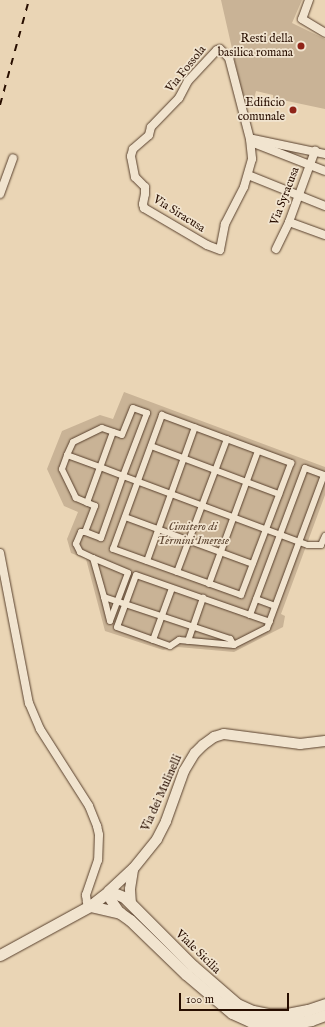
<!DOCTYPE html>
<html>
<head>
<meta charset="utf-8">
<style>
	body { margin:0 }
	#map { position:relative; width:325px; height:1027px; overflow:hidden; background:#ead5b5; font-family:"IM FELL English",serif }
	div>[style] { position:absolute }
	.green>* { inset:0; background:#c9b396 }
	.roads { filter:drop-shadow(0 0 1px #58402d) drop-shadow(0 0 1px #58402d) }
	.pedestrian>* { height:6px; margin:-3px; padding:0 3px; transform-origin:3px; border-radius:3px; background:#f1e4cf }
	.minor>* { height:8px; margin:-4px; padding:0 4px; transform-origin:4px; border-radius:4px; background:#f1e4cf }
	.tertiary>* { height:10px; margin:-5px; padding:0 5px; transform-origin:5px; border-radius:5px; background:#f1e4cf }
	.secondary>* { height:11px; margin:-5.5px; padding:0 5.5px; transform-origin:5.5px; border-radius:5.5px; background:#f1e4cf }
	.rail>* { height:2px; margin-top:-1px; transform-origin:0; background:repeating-linear-gradient(90deg,#280e00 0 7px,transparent 0 14px) }
	.dots>* { width:11px; height:11px; translate:-50% -50%; box-sizing:border-box; border:2px solid #f1e4cf; border-radius:50% }
	span { translate:-50% -50%; white-space:nowrap; text-align:center; line-height:1.15; -webkit-text-stroke:3.5px #f1e4cf; paint-order:stroke }
	.poi-label { font-size:12px; color:#280e00 }
	.right { translate:-100% -50%; text-align:right }
	.street-label { font-size:12px; color:#280e00 }
	.park-label { font-size:12px; color:#604834; font-style:italic }
	.scale { position:absolute; left:179px; top:993px; width:110px; height:18px; box-sizing:border-box; border:2px solid #280e00; border-top:0; padding-left:5px; font-size:12px; line-height:14px; white-space:nowrap; color:#280e00; -webkit-text-stroke:3px #f1e4cf; paint-order:stroke }
</style>
</head>
<body>
<div id="map">
	<div class="green">
		<i style="clip-path:polygon(221px 0,302px 0,292px 23px,325px 39px,325px 109px,273px 98px,273px 95px,256px 91px,252px 107px,245px 106px)"></i>
		<i style="clip-path:polygon(124px 392px,325px 467px,325px 495px,281px 614px,285px 616px,283px 627px,234px 652px,178px 647px,163px 650px,105px 631px,86px 559px,71px 553px,67px 539px,78px 512px,64px 506px,47px 469px,62px 431px,100px 415px,113px 419px)"></i>
	</div>
	<div class="roads">
		<div class="pedestrian">
			<i style="left:162px;top:415px;width:138px;rotate:20.4deg"></i>
			<i style="left:291px;top:463px;width:141px;rotate:110.7deg"></i>
			<i style="left:241px;top:595px;width:136px;rotate:-160.2deg"></i>
			<i style="left:113px;top:549px;width:143px;rotate:-69.9deg"></i>
			<i style="left:113px;top:432px;width:37px;rotate:110deg"></i>
			<i style="left:100px;top:467px;width:25px;rotate:21deg"></i>
			<i style="left:123px;top:476px;width:66px;rotate:109.5deg"></i>
			<i style="left:101px;top:538px;width:17px;rotate:-159deg"></i>
			<i style="left:85px;top:532px;width:28px;rotate:-69deg"></i>
			<i style="left:95px;top:506px;width:21px;rotate:-157deg"></i>
			<i style="left:76px;top:498px;width:32px;rotate:-116deg"></i>
			<i style="left:62px;top:469px;width:15px;rotate:-70deg"></i>
			<i style="left:67px;top:455px;width:14px;rotate:-65deg"></i>
			<i style="left:73px;top:442px;width:32px;rotate:-26deg"></i>
			<i style="left:102px;top:428px;width:21px;rotate:19deg"></i>
			<i style="left:122px;top:435px;width:29px;rotate:-68deg"></i>
			<i style="left:133px;top:408px;width:15px;rotate:20deg"></i>
			<i style="left:147px;top:413px;width:67px;rotate:110.9deg"></i>
			<i style="left:123px;top:476px;width:197px;rotate:20.5deg"></i>
			<i style="left:308px;top:545px;width:13px"></i>
			<i style="left:321px;top:545px;width:10px;rotate:-66deg"></i>
			<i style="left:151px;top:446px;width:137px;rotate:20.6deg"></i>
			<i style="left:67px;top:455px;width:35px;rotate:20deg"></i>
			<i style="left:100px;top:467px;width:38px;rotate:110deg"></i>
			<i style="left:305px;top:468px;width:20px;rotate:20deg"></i>
			<i style="left:324px;top:475px;width:163px;rotate:110.4deg"></i>
			<i style="left:267px;top:628px;width:37px;rotate:153deg"></i>
			<i style="left:234px;top:645px;width:55px;rotate:-174.8deg"></i>
			<i style="left:179px;top:640px;width:11px;rotate:146deg"></i>
			<i style="left:170px;top:646px;width:56px;rotate:-160.3deg"></i>
			<i style="left:117px;top:627px;width:55px;rotate:-69.9deg"></i>
			<i style="left:136px;top:575px;width:121px;rotate:19.3deg"></i>
			<i style="left:250px;top:615px;width:157px;rotate:-69.5deg"></i>
			<i style="left:125px;top:517px;width:136px;rotate:20.2deg"></i>
			<i style="left:85px;top:532px;width:4px;rotate:180deg"></i>
			<i style="left:81px;top:532px;width:13px;rotate:113deg"></i>
			<i style="left:76px;top:544px;width:9px;rotate:63deg"></i>
			<i style="left:80px;top:552px;width:14px;rotate:25deg"></i>
			<i style="left:93px;top:558px;width:41px;rotate:74.2deg"></i>
			<i style="left:104px;top:597px;width:133px;rotate:18.4deg"></i>
			<i style="left:230px;top:639px;width:7px;rotate:56deg"></i>
			<i style="left:93px;top:558px;width:38px;rotate:23deg"></i>
			<i style="left:128px;top:573px;width:51px;rotate:110.6deg"></i>
			<i style="left:110px;top:621px;width:25px;rotate:-104deg"></i>
			<i style="left:147px;top:561px;width:142px;rotate:-70.3deg"></i>
			<i style="left:177px;top:572px;width:142px;rotate:-69.4deg"></i>
			<i style="left:209px;top:584px;width:142px;rotate:-69.8deg"></i>
			<i style="left:256px;top:599px;width:20px;rotate:20deg"></i>
			<i style="left:250px;top:615px;width:21px;rotate:19deg"></i>
			<i style="left:153px;top:640px;width:55px;rotate:-69.9deg"></i>
			<i style="left:188px;top:641px;width:46px;rotate:-70.8deg"></i>
		</div>
		<div class="minor">
			<i style="left:309px;top:0;width:20px;rotate:110deg"></i>
			<i style="left:302px;top:19px;width:27px;rotate:31deg"></i>
			<i style="left:220px;top:49px;width:13px;rotate:45deg"></i>
			<i style="left:229px;top:58px;width:84px;rotate:75.5deg"></i>
			<i style="left:250px;top:139px;width:20px;rotate:84deg"></i>
			<i style="left:252px;top:159px;width:29px;rotate:106deg"></i>
			<i style="left:244px;top:187px;width:42px;rotate:117.2deg"></i>
			<i style="left:225px;top:224px;width:26px;rotate:101deg"></i>
			<i style="left:220px;top:250px;width:14px;rotate:-159deg"></i>
			<i style="left:207px;top:245px;width:73px;rotate:-149.6deg"></i>
			<i style="left:144px;top:208px;width:4px;rotate:-104deg"></i>
			<i style="left:143px;top:204px;width:10px;rotate:-79deg"></i>
			<i style="left:145px;top:194px;width:7px;rotate:-90deg"></i>
			<i style="left:145px;top:187px;width:14px;rotate:-135deg"></i>
			<i style="left:135px;top:177px;width:21px;rotate:-101deg"></i>
			<i style="left:131px;top:156px;width:7px;rotate:-74deg"></i>
			<i style="left:133px;top:149px;width:21px;rotate:-41deg"></i>
			<i style="left:149px;top:135px;width:8px;rotate:-76deg"></i>
			<i style="left:151px;top:127px;width:40px;rotate:-46deg"></i>
			<i style="left:179px;top:98px;width:19px;rotate:-62deg"></i>
			<i style="left:188px;top:81px;width:42px;rotate:-46.9deg"></i>
			<i style="left:217px;top:50px;width:3px;rotate:-18deg"></i>
			<i style="left:253px;top:139px;width:74px;rotate:11.8deg"></i>
			<i style="left:251px;top:142px;width:79px;rotate:21.4deg"></i>
			<i style="left:248px;top:175px;width:83px;rotate:21.9deg"></i>
			<i style="left:0;top:194px;width:38px;rotate:-70deg"></i>
			<i style="left:289px;top:222px;width:38px;rotate:20deg"></i>
			<i style="left:276px;top:249px;width:30px;rotate:-64deg"></i>
			<i style="left:289px;top:222px;width:76px;rotate:-69.9deg"></i>
			<i style="left:0;top:553px;width:153px;rotate:79.1deg"></i>
			<i style="left:29px;top:703px;width:28px;rotate:67deg"></i>
			<i style="left:40px;top:729px;width:91px;rotate:57.5deg"></i>
			<i style="left:89px;top:806px;width:22px;rotate:68deg"></i>
			<i style="left:97px;top:826px;width:9px;rotate:77deg"></i>
			<i style="left:99px;top:835px;width:25px;rotate:92deg"></i>
			<i style="left:98px;top:860px;width:37px;rotate:109deg"></i>
			<i style="left:86px;top:895px;width:7px;rotate:82deg"></i>
			<i style="left:87px;top:902px;width:5px;rotate:53deg"></i>
		</div>
		<div class="tertiary">
			<i style="left:131px;top:904px;width:15px;rotate:-94deg"></i>
			<i style="left:130px;top:889px;width:20px;rotate:-81deg"></i>
			<i style="left:120px;top:913px;width:16px;rotate:-125deg"></i>
			<i style="left:111px;top:900px;width:9px;rotate:-103deg"></i>
			<i style="left:109px;top:891px;width:33px;rotate:-43deg"></i>
			<i style="left:133px;top:869px;width:38px;rotate:-51deg"></i>
			<i style="left:157px;top:839px;width:20px;rotate:-63deg"></i>
			<i style="left:166px;top:821px;width:53px;rotate:-70.2deg"></i>
			<i style="left:184px;top:771px;width:21px;rotate:-59deg"></i>
			<i style="left:195px;top:753px;width:11px;rotate:-45deg"></i>
			<i style="left:203px;top:745px;width:14px;rotate:-36deg"></i>
			<i style="left:214px;top:737px;width:10px;rotate:-17deg"></i>
			<i style="left:224px;top:734px;width:77px;rotate:7.5deg"></i>
			<i style="left:300px;top:744px;width:25px;rotate:-7deg"></i>
		</div>
		<div class="secondary">
			<i style="left:90px;top:906px;width:31px;rotate:13deg"></i>
			<i style="left:120px;top:913px;width:12px;rotate:35deg"></i>
			<i style="left:130px;top:920px;width:78px;rotate:44deg"></i>
			<i style="left:186px;top:974px;width:60px;rotate:40.3deg"></i>
			<i style="left:232px;top:1013px;width:20px;rotate:24deg"></i>
			<i style="left:250px;top:1021px;width:18px;rotate:9deg"></i>
			<i style="left:268px;top:1024px;width:19px"></i>
			<i style="left:287px;top:1024px;width:24px;rotate:-9deg"></i>
			<i style="left:311px;top:1020px;width:15px;rotate:-20deg"></i>
			<i style="left:0;top:955px;width:102px;rotate:-28.6deg"></i>
			<i style="left:90px;top:906px;width:24px;rotate:-38deg"></i>
			<i style="left:109px;top:891px;width:16px;rotate:22deg"></i>
			<i style="left:124px;top:897px;width:98px;rotate:45deg"></i>
			<i style="left:193px;top:966px;width:58px;rotate:40.8deg"></i>
			<i style="left:237px;top:1004px;width:17px;rotate:24deg"></i>
			<i style="left:253px;top:1011px;width:16px;rotate:11deg"></i>
			<i style="left:269px;top:1014px;width:18px"></i>
			<i style="left:287px;top:1014px;width:21px;rotate:-11deg"></i>
			<i style="left:308px;top:1010px;width:18px;rotate:-19deg"></i>
		</div>
	</div>
	<div class="rail">
		<i style="left:0;top:105px;width:109px;rotate:-74.6deg"></i>
	</div>
	<div class="dots">
		<i style="left:301px;top:46px;background:#8f2418"></i>
		<i style="left:293px;top:110px;background:#8f2418"></i>
	</div>
	<div class="poi-label">
		<span class="right" style="left:293px;top:46px">Resti della<br>basilica romana</span>
		<span class="right" style="left:285px;top:110px">Edificio<br>comunale</span>
	</div>
	<div class="street-label">
		<span style="left:186px;top:69px;rotate:-51deg">Via Fossola</span>
		<span style="left:285px;top:196px;rotate:-69deg">Via Syracusa</span>
		<span style="left:179px;top:214px;rotate:32deg">Via Siracusa</span>
		<span style="left:162px;top:793px;rotate:-66deg">Via dei Mulinelli</span>
		<span style="left:198px;top:952px;rotate:44deg">Viale Sicilia</span>
	</div>
	<div class="park-label">
		<span style="left:193px;top:534px">Cimitero di<br>Termini Imerese</span>
	</div>
	<div class="scale">100 m</div>
</div>
</body>
</html>
